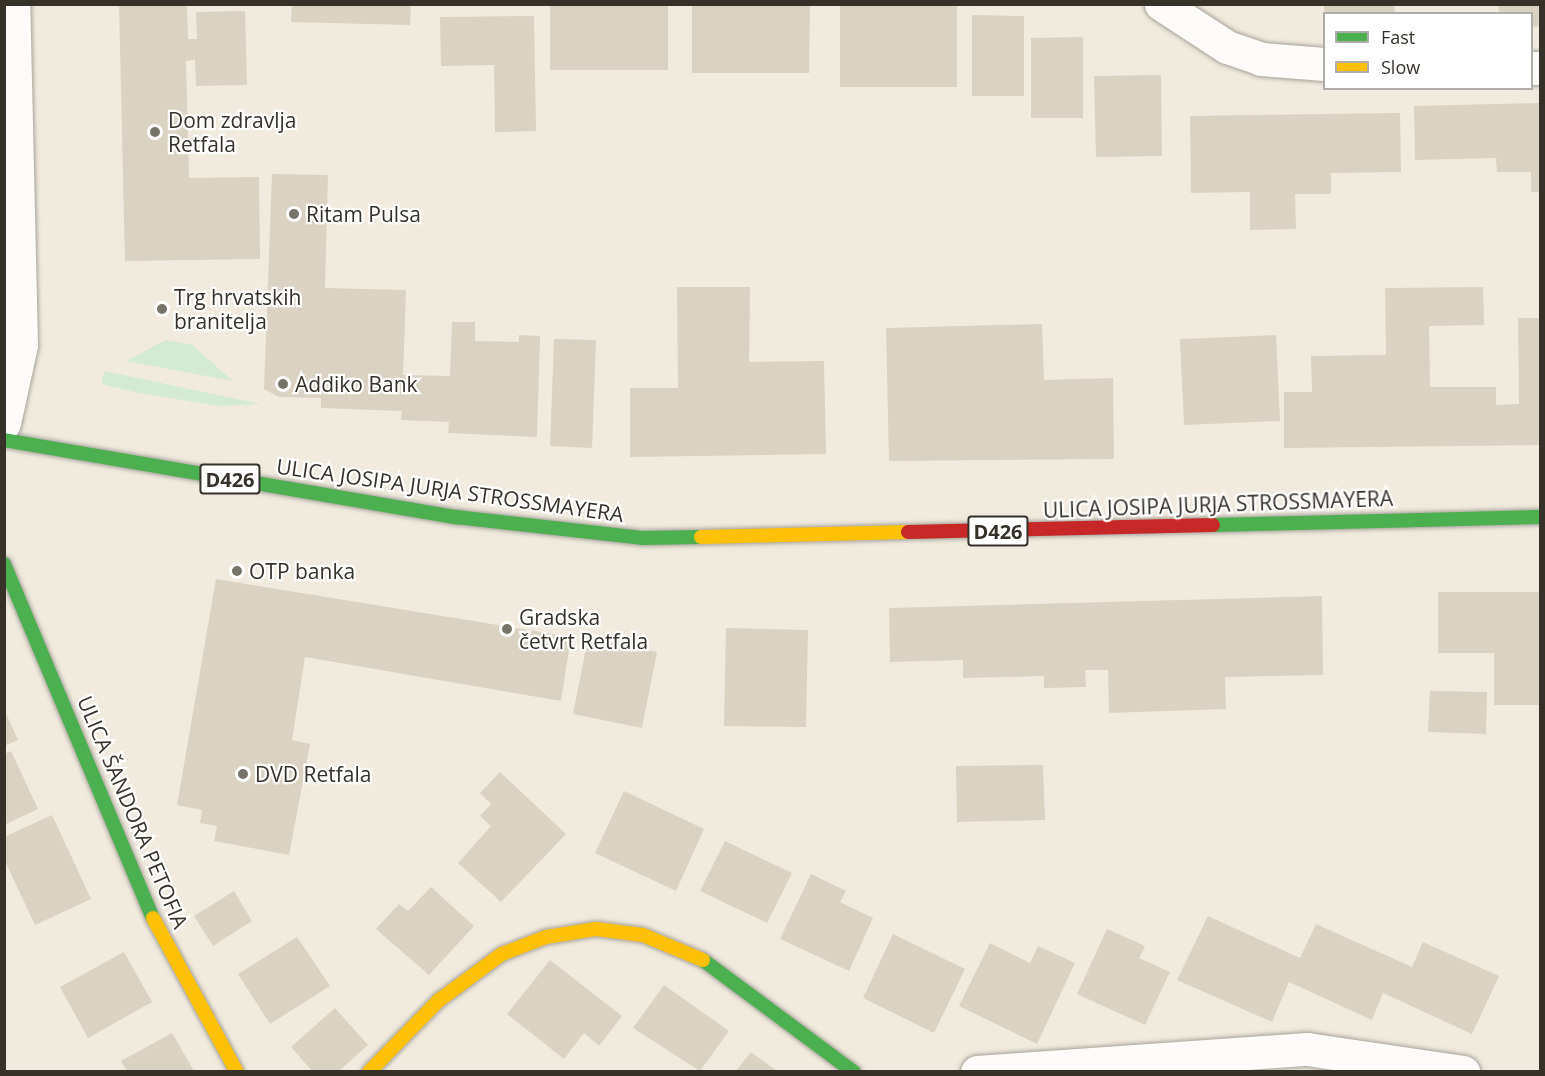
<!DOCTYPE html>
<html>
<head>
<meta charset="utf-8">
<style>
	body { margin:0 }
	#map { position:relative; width:1545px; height:1076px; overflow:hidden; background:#f1ebdf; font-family:"Open Sans",sans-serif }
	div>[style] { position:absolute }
	.green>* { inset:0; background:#d4ead2 }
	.building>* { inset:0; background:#dad2c2 }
	.roads { filter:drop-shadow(0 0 2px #a8a49b) drop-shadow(0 0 2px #a8a49b) }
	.street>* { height:33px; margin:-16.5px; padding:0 16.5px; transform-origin:16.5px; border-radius:16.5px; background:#fdfcfa }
	.fast>* { height:14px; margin:-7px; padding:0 7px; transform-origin:7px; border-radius:7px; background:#4caf50 }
	.slow>* { height:14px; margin:-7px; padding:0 7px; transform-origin:7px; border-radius:7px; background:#ffc107 }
	.jam>* { height:14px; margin:-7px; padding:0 7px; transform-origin:7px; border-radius:7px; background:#c62828 }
	.dots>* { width:16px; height:16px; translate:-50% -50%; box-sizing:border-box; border:3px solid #fff; border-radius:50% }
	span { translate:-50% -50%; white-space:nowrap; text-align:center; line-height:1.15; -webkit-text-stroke:4.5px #fff; paint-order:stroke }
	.shield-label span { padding:2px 4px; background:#fff; border:2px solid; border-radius:4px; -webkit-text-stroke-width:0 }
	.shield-label { font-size:20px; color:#36322a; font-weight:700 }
	.poi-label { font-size:21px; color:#36322a }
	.left { translate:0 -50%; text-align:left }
	.street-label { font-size:21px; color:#36322a }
	.frame { position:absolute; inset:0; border:6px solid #36322a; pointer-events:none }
	.legend { position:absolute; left:1323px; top:12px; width:210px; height:78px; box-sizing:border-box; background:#fff; border:2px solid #afadaa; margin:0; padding:8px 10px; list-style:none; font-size:18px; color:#36322a }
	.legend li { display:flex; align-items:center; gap:12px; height:30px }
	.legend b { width:30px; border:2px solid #afadaa }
</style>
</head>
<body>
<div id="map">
	<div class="green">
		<i style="clip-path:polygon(166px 340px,192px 345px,233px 381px,126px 361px)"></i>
		<i style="clip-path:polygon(104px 371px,261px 404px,220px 406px,139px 393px,102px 384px)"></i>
	</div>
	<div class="building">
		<i style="clip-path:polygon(119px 4px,187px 4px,188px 39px,197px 39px,196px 12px,245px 11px,247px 85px,196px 86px,195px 60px,186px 61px,189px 178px,259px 177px,260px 259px,125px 261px)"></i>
		<i style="clip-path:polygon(292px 4px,411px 4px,410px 25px,291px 22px)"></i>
		<i style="clip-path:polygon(550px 4px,668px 4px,668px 70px,550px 70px)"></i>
		<i style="clip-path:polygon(692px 4px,810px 4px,809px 73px,692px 73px)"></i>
		<i style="clip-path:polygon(840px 4px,957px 4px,957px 87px,840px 87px)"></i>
		<i style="clip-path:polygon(1324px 4px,1394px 4px,1395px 14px,1324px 14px)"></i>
		<i style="clip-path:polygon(1498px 4px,1540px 4px,1540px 26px,1532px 27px,1532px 14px,1499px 14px)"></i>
		<i style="clip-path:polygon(972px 15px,1024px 16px,1024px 96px,972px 96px)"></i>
		<i style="clip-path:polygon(534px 16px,536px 131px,495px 132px,494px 65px,441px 66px,440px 17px)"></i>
		<i style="clip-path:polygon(1083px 37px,1083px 118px,1031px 118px,1031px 38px)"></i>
		<i style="clip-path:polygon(1161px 75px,1162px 156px,1096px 157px,1094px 76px)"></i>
		<i style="clip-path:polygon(1540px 103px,1540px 192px,1531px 192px,1531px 172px,1497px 172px,1496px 158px,1415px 160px,1414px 106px)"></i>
		<i style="clip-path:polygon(1400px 113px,1401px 172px,1331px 173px,1331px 194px,1295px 194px,1296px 229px,1250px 230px,1250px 192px,1191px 193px,1190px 116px)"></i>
		<i style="clip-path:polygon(272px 174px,328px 175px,325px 288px,406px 290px,403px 375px,450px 376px,452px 322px,475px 322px,475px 341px,519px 342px,519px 335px,540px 336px,537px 437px,448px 433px,449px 422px,401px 420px,402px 411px,321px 408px,321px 398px,279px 397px,264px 389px)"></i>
		<i style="clip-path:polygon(677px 287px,750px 287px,749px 362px,824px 361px,826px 454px,630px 457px,630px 388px,678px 388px)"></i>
		<i style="clip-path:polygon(1483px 287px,1484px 325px,1429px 326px,1430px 387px,1496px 387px,1496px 405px,1519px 404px,1518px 318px,1540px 318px,1540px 445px,1284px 448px,1284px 392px,1312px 392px,1311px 356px,1386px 355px,1385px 288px)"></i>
		<i style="clip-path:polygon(1042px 324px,1044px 380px,1113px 378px,1114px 459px,889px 461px,886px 328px)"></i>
		<i style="clip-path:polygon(1276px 335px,1280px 421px,1184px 425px,1180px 339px)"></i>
		<i style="clip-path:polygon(554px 339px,596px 340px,592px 448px,550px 446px)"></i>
		<i style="clip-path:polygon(216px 579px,571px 637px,561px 701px,305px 657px,292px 740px,310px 744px,289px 855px,214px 841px,217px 826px,200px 823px,202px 810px,177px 805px)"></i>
		<i style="clip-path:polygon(1438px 592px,1540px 592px,1540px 705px,1494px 705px,1494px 653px,1438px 653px)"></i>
		<i style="clip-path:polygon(1322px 596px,1323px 675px,1225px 677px,1226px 709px,1109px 713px,1108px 670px,1085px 670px,1086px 687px,1044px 688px,1044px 676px,963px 678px,963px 660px,890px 662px,889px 608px)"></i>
		<i style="clip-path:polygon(726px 628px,808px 630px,806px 727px,724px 726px)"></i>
		<i style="clip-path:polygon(588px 638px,657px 652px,642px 728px,573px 714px)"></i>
		<i style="clip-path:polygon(1430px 691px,1487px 692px,1486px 734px,1428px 732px)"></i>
		<i style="clip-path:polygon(4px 709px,18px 740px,4px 746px)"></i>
		<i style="clip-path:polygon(11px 751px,38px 809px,4px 825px,4px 754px)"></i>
		<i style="clip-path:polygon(1043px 765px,1045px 820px,957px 822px,956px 766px)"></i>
		<i style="clip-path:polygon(500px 772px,566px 834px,501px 902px,458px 863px,491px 826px,480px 816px,491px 804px,480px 793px)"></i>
		<i style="clip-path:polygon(624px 791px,704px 829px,676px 891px,595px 853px)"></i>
		<i style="clip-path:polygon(52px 815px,91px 899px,35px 925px,4px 859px,4px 837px)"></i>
		<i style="clip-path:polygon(725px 841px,792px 873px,767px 923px,700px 891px)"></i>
		<i style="clip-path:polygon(811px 874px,846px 891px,840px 902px,873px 918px,849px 971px,780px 939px)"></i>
		<i style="clip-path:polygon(431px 887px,474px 926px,429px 975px,376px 929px,399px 904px,408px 911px)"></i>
		<i style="clip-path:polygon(234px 891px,252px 921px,213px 946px,194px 916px)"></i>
		<i style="clip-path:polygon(1208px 916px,1300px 958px,1316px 924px,1412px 967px,1423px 942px,1499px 976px,1472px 1034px,1383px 993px,1372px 1020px,1289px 982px,1272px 1022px,1177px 980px)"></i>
		<i style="clip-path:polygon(1107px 929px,1145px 946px,1139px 958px,1170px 972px,1145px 1025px,1077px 994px)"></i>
		<i style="clip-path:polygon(893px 934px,965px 969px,934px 1033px,863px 998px)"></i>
		<i style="clip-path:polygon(297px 937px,330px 986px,270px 1024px,238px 974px)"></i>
		<i style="clip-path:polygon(990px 943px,1030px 963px,1038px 946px,1075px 963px,1037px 1044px,959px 1006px)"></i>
		<i style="clip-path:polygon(124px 952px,152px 1002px,88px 1038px,60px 987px)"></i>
		<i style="clip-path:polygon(550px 960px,622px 1016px,599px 1046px,584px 1033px,564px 1059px,507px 1014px)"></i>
		<i style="clip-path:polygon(664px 985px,729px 1031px,700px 1071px,633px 1028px)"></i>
		<i style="clip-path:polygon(335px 1008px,368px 1045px,339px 1071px,312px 1071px,291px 1047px)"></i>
		<i style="clip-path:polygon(172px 1033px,194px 1071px,127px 1071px,121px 1061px)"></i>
		<i style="clip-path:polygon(751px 1052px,777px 1071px,736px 1071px)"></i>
	</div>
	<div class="roads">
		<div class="street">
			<i style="left:1161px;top:4px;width:79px;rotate:33.1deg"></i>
			<i style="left:1227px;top:47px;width:36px;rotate:19deg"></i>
			<i style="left:1261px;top:59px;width:63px;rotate:4.5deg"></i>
			<i style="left:1532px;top:68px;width:8px"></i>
			<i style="left:4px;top:423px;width:80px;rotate:-77.7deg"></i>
			<i style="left:21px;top:345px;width:341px;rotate:-91.3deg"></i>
			<i style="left:977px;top:1072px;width:331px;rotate:-4deg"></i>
			<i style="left:1307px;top:1049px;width:158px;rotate:8.4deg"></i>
		</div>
		<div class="fast">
			<i style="left:4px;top:440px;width:459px;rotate:9.7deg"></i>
			<i style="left:456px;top:517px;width:187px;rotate:6.4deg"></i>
			<i style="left:642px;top:538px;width:59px;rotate:-1deg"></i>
			<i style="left:1213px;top:525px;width:327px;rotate:-1.4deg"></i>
			<i style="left:4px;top:564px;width:384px;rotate:67.2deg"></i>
			<i style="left:703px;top:960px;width:188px;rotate:36.6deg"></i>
		</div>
		<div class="slow">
			<i style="left:701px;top:537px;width:207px;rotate:-1.4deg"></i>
			<i style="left:153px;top:918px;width:175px;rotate:61.4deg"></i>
			<i style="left:369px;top:1072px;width:99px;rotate:-45.8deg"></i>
			<i style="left:438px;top:1001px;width:79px;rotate:-36.3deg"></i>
			<i style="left:502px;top:954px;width:47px;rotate:-21.1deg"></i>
			<i style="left:546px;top:937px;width:51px;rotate:-9.1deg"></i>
			<i style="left:596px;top:929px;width:47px;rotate:7.3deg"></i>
			<i style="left:643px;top:935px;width:65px;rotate:22.6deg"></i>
		</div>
		<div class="jam">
			<i style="left:908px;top:532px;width:305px;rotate:-1.3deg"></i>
		</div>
	</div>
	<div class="dots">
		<i style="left:155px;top:132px;background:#777369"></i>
		<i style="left:294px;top:214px;background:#777369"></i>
		<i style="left:162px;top:309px;background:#777369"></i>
		<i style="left:283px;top:384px;background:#777369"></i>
		<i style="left:237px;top:571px;background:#777369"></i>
		<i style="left:507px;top:629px;background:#777369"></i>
		<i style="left:243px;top:774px;background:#777369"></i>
	</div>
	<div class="shield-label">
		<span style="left:230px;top:479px">D426</span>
		<span style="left:998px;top:531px">D426</span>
	</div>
	<div class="poi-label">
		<span class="left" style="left:168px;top:132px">Dom zdravlja<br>Retfala</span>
		<span class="left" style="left:306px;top:214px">Ritam Pulsa</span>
		<span class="left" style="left:174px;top:309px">Trg hrvatskih<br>branitelja</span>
		<span class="left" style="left:295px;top:384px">Addiko Bank</span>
		<span class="left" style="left:249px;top:571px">OTP banka</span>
		<span class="left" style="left:519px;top:629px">Gradska<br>četvrt Retfala</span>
		<span class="left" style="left:255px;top:774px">DVD Retfala</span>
	</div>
	<div class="street-label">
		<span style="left:450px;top:490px;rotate:8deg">ULICA JOSIPA JURJA STROSSMAYERA</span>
		<span style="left:1218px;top:504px;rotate:-2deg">ULICA JOSIPA JURJA STROSSMAYERA</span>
		<span style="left:133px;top:812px;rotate:67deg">ULICA ŠANDORA PETOFIA</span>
	</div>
	<div class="frame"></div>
	<ul class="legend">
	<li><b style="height:8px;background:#4caf50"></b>Fast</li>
	<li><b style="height:8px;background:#ffc107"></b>Slow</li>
	</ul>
</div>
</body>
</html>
